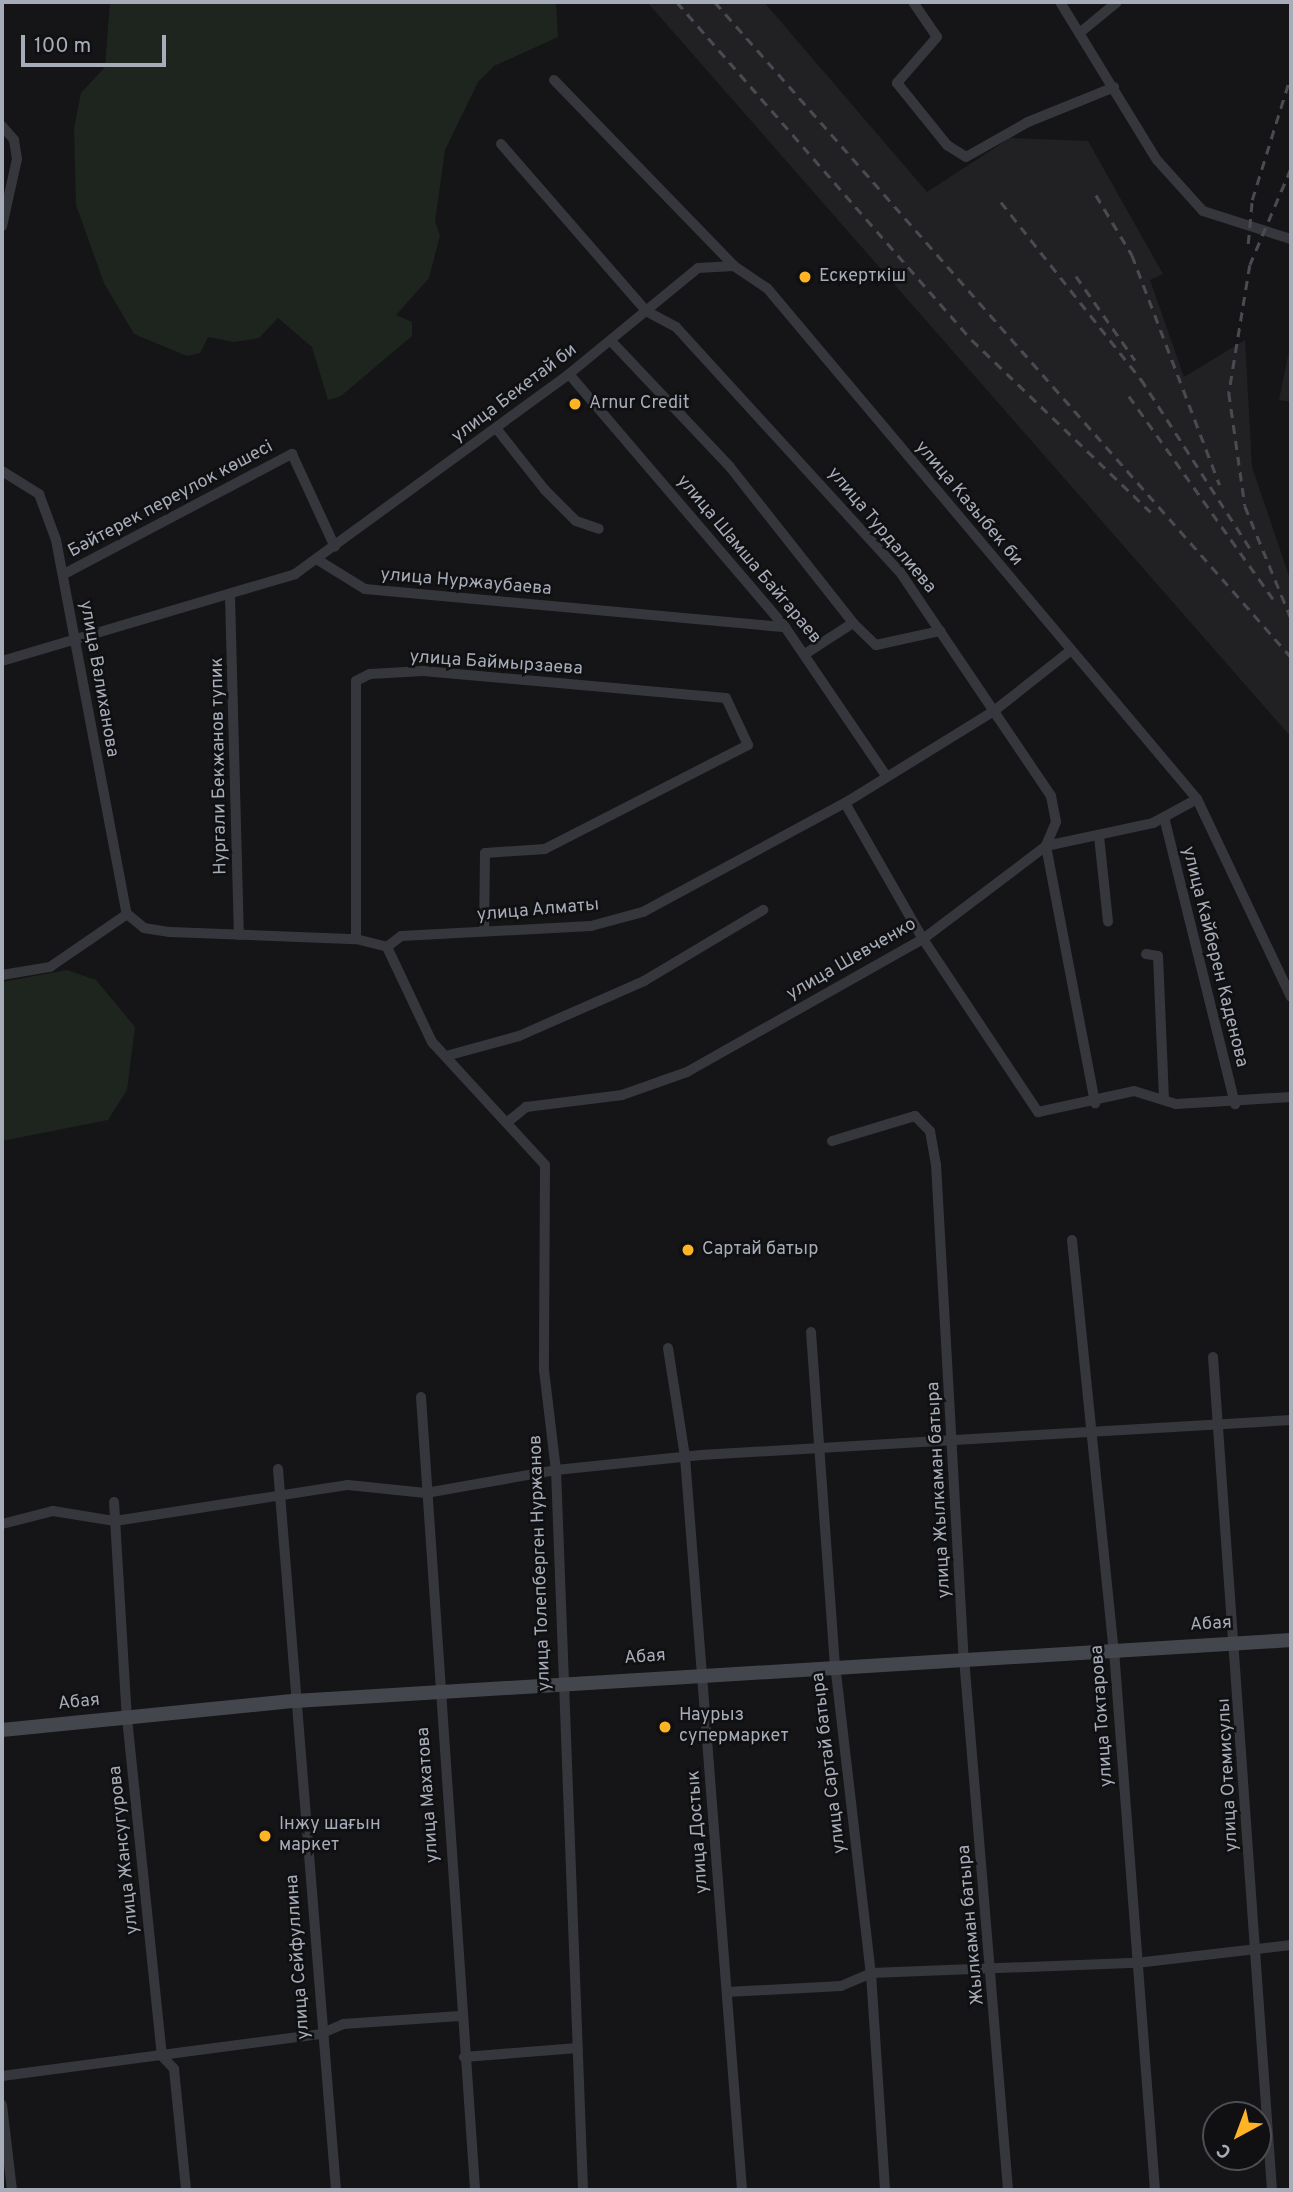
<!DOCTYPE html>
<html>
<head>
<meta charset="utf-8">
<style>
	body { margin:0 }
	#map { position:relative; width:1293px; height:2192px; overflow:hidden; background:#151517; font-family:Overpass,sans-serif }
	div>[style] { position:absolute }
	.built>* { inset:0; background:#212124 }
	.green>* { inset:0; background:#1d251e }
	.street>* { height:10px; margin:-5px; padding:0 5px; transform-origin:5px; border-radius:5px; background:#36373c }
	.secondary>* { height:14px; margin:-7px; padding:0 7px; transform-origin:7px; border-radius:7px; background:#44464d }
	.rail>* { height:2.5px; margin-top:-1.25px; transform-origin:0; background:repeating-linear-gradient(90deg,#494b52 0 9px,transparent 0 16px) }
	.dots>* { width:19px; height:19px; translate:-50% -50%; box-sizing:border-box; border:4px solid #101012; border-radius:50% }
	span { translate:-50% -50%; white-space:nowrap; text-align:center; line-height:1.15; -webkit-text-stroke:5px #101012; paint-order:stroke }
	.poi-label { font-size:18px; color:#a6acb8 }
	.left { translate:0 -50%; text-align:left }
	.street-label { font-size:18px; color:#a6acb8 }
	.frame { position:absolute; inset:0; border:4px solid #a6acb8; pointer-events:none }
	.north { position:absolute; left:1202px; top:2101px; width:70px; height:70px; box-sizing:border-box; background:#101012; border:2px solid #4c4e54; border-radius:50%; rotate:221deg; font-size:19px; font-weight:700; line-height:28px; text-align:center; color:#a6acb8 }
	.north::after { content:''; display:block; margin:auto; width:24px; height:32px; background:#ffb425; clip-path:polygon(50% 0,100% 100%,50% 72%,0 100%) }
	.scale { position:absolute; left:21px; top:35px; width:145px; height:32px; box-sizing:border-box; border:4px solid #a6acb8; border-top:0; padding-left:9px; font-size:21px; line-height:24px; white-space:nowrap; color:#a6acb8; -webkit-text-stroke:5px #101012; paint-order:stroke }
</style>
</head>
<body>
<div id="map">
	<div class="built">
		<i style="clip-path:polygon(647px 2px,764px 2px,927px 192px,1010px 138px,1088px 141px,1163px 274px,1150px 280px,1184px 377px,1245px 340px,1252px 467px,1291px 582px,1291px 737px)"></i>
		<i style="clip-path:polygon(1291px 341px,1291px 402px,1279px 400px)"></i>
	</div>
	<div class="green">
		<i style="clip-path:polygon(110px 2px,556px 2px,558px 37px,494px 66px,478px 82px,445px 150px,435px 222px,440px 235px,429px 278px,396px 315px,412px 322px,412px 336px,341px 396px,328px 400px,312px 347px,278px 318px,259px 338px,234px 342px,208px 337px,200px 353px,187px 356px,134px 334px,104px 283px,76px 205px,74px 128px,81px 93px,105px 67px)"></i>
		<i style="clip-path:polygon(67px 970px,96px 980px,135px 1027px,127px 1090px,108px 1120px,2px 1141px,2px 982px)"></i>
	</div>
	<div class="street">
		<i style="left:913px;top:2px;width:42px;rotate:55.6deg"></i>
		<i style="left:937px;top:37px;width:61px;rotate:131deg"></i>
		<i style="left:897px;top:83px;width:80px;rotate:51.1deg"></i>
		<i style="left:947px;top:145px;width:22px;rotate:32deg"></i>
		<i style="left:966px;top:157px;width:71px;rotate:-29.4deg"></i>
		<i style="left:1028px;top:122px;width:93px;rotate:-22.1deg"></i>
		<i style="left:1060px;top:2px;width:185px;rotate:58.5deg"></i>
		<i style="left:1157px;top:160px;width:69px;rotate:48deg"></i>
		<i style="left:1203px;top:211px;width:92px;rotate:17.7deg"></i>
		<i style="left:1082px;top:31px;width:45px;rotate:-39.6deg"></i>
		<i style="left:554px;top:80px;width:259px;rotate:45.9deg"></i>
		<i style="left:734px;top:266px;width:40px;rotate:34deg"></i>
		<i style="left:767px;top:288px;width:668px;rotate:49.92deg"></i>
		<i style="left:1197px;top:799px;width:219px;rotate:64.6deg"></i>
		<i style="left:2px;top:126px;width:18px;rotate:49deg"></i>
		<i style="left:14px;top:140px;width:19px;rotate:81deg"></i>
		<i style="left:17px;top:159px;width:69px;rotate:102.6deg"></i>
		<i style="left:501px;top:144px;width:221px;rotate:49deg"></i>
		<i style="left:646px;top:311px;width:34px;rotate:28deg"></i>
		<i style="left:676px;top:327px;width:332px;rotate:47.6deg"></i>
		<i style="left:900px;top:572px;width:270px;rotate:56deg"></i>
		<i style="left:1051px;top:796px;width:26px;rotate:79deg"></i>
		<i style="left:1056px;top:822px;width:26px;rotate:113deg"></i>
		<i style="left:1046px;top:846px;width:262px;rotate:79.2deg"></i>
		<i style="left:611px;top:341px;width:173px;rotate:46.6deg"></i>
		<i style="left:730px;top:467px;width:199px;rotate:51.7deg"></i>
		<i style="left:569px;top:374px;width:333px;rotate:49.5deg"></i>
		<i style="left:785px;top:627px;width:181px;rotate:55.8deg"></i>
		<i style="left:496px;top:428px;width:79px;rotate:51.7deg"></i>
		<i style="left:545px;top:490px;width:44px;rotate:45deg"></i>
		<i style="left:576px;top:521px;width:24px;rotate:19deg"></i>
		<i style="left:2px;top:471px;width:44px;rotate:31.9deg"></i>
		<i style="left:39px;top:494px;width:49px;rotate:69.7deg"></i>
		<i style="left:56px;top:540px;width:381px;rotate:79.3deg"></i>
		<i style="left:127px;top:914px;width:22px;rotate:39deg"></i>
		<i style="left:144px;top:928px;width:26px;rotate:9deg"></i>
		<i style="left:170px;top:932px;width:186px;rotate:2.2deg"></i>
		<i style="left:356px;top:939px;width:32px;rotate:14deg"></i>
		<i style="left:318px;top:560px;width:55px;rotate:31.7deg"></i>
		<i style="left:365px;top:589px;width:422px;rotate:5.2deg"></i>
		<i style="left:64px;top:574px;width:258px;rotate:-27.8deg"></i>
		<i style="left:292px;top:454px;width:102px;rotate:65.2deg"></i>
		<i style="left:230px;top:596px;width:339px;rotate:88.5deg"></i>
		<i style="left:805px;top:654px;width:57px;rotate:-32.9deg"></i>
		<i style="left:853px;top:623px;width:32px;rotate:44deg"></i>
		<i style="left:876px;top:645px;width:66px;rotate:-12.3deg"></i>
		<i style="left:2px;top:661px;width:306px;rotate:-16.5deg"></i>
		<i style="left:295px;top:574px;width:339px;rotate:-36.1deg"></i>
		<i style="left:569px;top:374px;width:167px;rotate:-39.4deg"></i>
		<i style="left:698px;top:268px;width:36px;rotate:-3deg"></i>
		<i style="left:845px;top:803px;width:157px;rotate:60.2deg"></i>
		<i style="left:923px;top:939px;width:208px;rotate:56.4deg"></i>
		<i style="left:1038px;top:1112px;width:98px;rotate:-12.3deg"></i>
		<i style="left:1134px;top:1091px;width:44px;rotate:17.2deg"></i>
		<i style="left:1176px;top:1104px;width:115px;rotate:-3.5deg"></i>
		<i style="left:1164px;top:817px;width:296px;rotate:76.1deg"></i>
		<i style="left:1099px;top:836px;width:86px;rotate:84deg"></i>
		<i style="left:356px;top:939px;width:258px;rotate:-90deg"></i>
		<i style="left:356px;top:681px;width:16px;rotate:-27deg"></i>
		<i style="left:370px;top:674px;width:53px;rotate:-3.2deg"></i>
		<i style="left:423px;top:671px;width:304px;rotate:5.1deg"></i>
		<i style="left:726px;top:698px;width:52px;rotate:64.9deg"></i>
		<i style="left:748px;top:745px;width:228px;rotate:152.9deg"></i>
		<i style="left:545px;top:849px;width:60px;rotate:176.2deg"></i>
		<i style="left:485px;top:853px;width:78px;rotate:90.7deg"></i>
		<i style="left:387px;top:947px;width:105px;rotate:64.7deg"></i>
		<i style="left:432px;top:1042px;width:167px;rotate:47.4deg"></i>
		<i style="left:545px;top:1165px;width:205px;rotate:90.3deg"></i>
		<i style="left:544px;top:1370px;width:101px;rotate:83.2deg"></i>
		<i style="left:556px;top:1470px;width:721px;rotate:87.85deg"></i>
		<i style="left:387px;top:947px;width:18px;rotate:-38deg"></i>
		<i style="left:401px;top:936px;width:190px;rotate:-3deg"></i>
		<i style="left:591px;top:926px;width:54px;rotate:-15.1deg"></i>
		<i style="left:643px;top:912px;width:230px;rotate:-28.4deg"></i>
		<i style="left:845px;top:803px;width:175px;rotate:-31.7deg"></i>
		<i style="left:994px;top:711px;width:97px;rotate:-38.3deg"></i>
		<i style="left:1146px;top:954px;width:12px;rotate:9deg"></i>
		<i style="left:1158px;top:956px;width:143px;rotate:87.6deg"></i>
		<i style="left:2px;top:975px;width:49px;rotate:-9.5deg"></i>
		<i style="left:50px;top:967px;width:93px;rotate:-34.5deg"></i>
		<i style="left:446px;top:1056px;width:76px;rotate:-15.3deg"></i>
		<i style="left:519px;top:1036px;width:137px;rotate:-23.7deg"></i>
		<i style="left:644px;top:981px;width:139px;rotate:-30.8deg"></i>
		<i style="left:510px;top:1120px;width:21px;rotate:-39deg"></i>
		<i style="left:526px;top:1107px;width:97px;rotate:-7.1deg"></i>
		<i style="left:622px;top:1095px;width:69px;rotate:-19.5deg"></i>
		<i style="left:687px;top:1072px;width:271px;rotate:-29.4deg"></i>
		<i style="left:923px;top:939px;width:154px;rotate:-37.1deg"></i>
		<i style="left:1046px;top:846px;width:109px;rotate:-12.1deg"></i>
		<i style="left:1153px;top:823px;width:50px;rotate:-28.6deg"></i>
		<i style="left:832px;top:1141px;width:87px;rotate:-16.8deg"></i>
		<i style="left:915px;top:1116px;width:21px;rotate:45deg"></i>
		<i style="left:930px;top:1131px;width:34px;rotate:80deg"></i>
		<i style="left:936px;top:1164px;width:495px;rotate:86.8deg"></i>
		<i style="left:964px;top:1658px;width:534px;rotate:85.27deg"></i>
		<i style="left:1072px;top:1240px;width:412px;rotate:84.2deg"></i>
		<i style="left:1114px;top:1650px;width:542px;rotate:85.66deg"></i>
		<i style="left:811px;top:1332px;width:333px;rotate:85.9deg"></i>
		<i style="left:835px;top:1664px;width:311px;rotate:83.4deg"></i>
		<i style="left:871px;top:1973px;width:217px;rotate:86.3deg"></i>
		<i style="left:668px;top:1348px;width:110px;rotate:81.1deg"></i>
		<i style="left:685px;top:1457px;width:735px;rotate:85.55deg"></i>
		<i style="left:1213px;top:1357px;width:835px;rotate:85.95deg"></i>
		<i style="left:421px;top:1397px;width:795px;rotate:86.1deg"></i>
		<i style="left:278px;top:1469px;width:723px;rotate:85.4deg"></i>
		<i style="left:114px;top:1502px;width:216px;rotate:86.6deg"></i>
		<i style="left:127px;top:1718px;width:340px;rotate:84.1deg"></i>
		<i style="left:162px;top:2056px;width:18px;rotate:47deg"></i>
		<i style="left:174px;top:2069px;width:122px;rotate:84.3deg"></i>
		<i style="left:2px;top:1524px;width:53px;rotate:-14.3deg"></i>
		<i style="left:53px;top:1511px;width:63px;rotate:9.2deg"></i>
		<i style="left:115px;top:1521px;width:236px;rotate:-8.8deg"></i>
		<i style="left:348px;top:1485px;width:78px;rotate:5.9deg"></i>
		<i style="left:426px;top:1493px;width:132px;rotate:-10deg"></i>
		<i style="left:556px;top:1470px;width:146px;rotate:-5.9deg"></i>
		<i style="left:701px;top:1455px;width:591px;rotate:-3.39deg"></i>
		<i style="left:727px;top:1992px;width:114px;rotate:-3deg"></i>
		<i style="left:841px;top:1986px;width:33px;rotate:-23deg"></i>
		<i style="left:871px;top:1973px;width:265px;rotate:-2.2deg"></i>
		<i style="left:1136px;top:1963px;width:156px;rotate:-6.6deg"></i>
		<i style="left:464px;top:2057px;width:114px;rotate:-4.5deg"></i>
		<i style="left:2px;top:2076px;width:321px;rotate:-7.5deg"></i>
		<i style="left:320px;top:2034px;width:25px;rotate:-23deg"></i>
		<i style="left:343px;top:2024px;width:117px;rotate:-3.9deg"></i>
		<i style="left:2px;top:2105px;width:86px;rotate:83.3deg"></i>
	</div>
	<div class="secondary">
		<i style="left:2px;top:1730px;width:294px;rotate:-5.7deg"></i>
		<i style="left:295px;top:1701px;width:998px;rotate:-3.5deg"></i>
	</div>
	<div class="rail">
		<i style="left:677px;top:2px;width:449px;rotate:48.9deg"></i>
		<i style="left:972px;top:340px;width:248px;rotate:43.9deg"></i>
		<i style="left:715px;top:2px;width:872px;rotate:48.67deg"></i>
		<i style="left:1291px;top:169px;width:104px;rotate:113.1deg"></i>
		<i style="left:1250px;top:265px;width:130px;rotate:99.3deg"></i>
		<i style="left:1229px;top:393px;width:114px;rotate:81.9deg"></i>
		<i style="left:1245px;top:506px;width:121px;rotate:67.7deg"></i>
		<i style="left:1096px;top:195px;width:70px;rotate:59deg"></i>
		<i style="left:1132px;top:255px;width:246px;rotate:69.1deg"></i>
		<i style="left:1001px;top:202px;width:226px;rotate:51.7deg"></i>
		<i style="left:1141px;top:379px;width:205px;rotate:57.2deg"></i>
		<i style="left:1248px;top:244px;width:44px;rotate:-84.8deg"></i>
		<i style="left:1252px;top:200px;width:131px;rotate:-72.7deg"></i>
		<i style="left:1076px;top:276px;width:103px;rotate:54.9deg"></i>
		<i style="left:1129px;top:396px;width:249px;rotate:54.6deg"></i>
	</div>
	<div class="dots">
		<i style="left:805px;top:277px;background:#ffb425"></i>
		<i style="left:575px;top:404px;background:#ffb425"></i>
		<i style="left:688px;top:1250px;background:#ffb425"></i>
		<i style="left:665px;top:1727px;background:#ffb425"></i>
		<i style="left:265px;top:1836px;background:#ffb425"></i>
	</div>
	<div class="poi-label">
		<span class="left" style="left:819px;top:277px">Ескерткіш</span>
		<span class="left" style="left:589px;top:404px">Arnur Credit</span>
		<span class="left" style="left:702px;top:1250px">Сартай батыр</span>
		<span class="left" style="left:679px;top:1727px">Наурыз<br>супермаркет</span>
		<span class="left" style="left:279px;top:1836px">Інжу шағын<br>маркет</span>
	</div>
	<div class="street-label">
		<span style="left:515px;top:394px;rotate:-37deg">улица Бекетай би</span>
		<span style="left:171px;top:500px;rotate:-28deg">Бәйтерек переулок көшесі</span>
		<span style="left:968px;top:504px;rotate:50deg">улица Казыбек би</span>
		<span style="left:881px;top:531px;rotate:50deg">улица Турдалиева</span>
		<span style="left:748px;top:560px;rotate:50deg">улица Шамша Байгараев</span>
		<span style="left:466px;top:583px;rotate:5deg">улица Нуржаубаева</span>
		<span style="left:496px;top:664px;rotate:4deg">улица Баймырзаева</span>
		<span style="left:98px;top:679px;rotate:80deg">улица Валиханова</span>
		<span style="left:220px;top:766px;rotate:-91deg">Нургали Бекжанов тупик</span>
		<span style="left:538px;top:911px;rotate:-5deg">улица Алматы</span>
		<span style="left:1214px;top:957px;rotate:76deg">улица Кайберен Каденова</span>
		<span style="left:852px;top:960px;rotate:-30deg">улица Шевченко</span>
		<span style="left:940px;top:1490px;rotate:-93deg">улица Жылкаман батыра</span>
		<span style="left:541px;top:1563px;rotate:-92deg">улица Толепберген Нуржанов</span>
		<span style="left:1211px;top:1625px;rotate:-3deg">Абая</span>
		<span style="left:645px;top:1658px;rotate:-4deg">Абая</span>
		<span style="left:79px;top:1703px;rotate:-6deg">Абая</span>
		<span style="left:1103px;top:1716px;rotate:-94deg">улица Токтарова</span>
		<span style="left:830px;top:1763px;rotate:-97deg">улица Сартай батыра</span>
		<span style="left:1229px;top:1775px;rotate:-93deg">улица Отемисулы</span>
		<span style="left:429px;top:1795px;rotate:-94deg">улица Махатова</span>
		<span style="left:699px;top:1832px;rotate:-94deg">улица Достык</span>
		<span style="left:125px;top:1850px;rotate:-96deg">улица Жансугурова</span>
		<span style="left:972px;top:1925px;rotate:-95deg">Жылкаман батыра</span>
		<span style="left:299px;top:1957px;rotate:-94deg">улица Сейфуллина</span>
	</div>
	<div class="frame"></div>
	<div class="north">С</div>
	<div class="scale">100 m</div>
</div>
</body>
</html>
